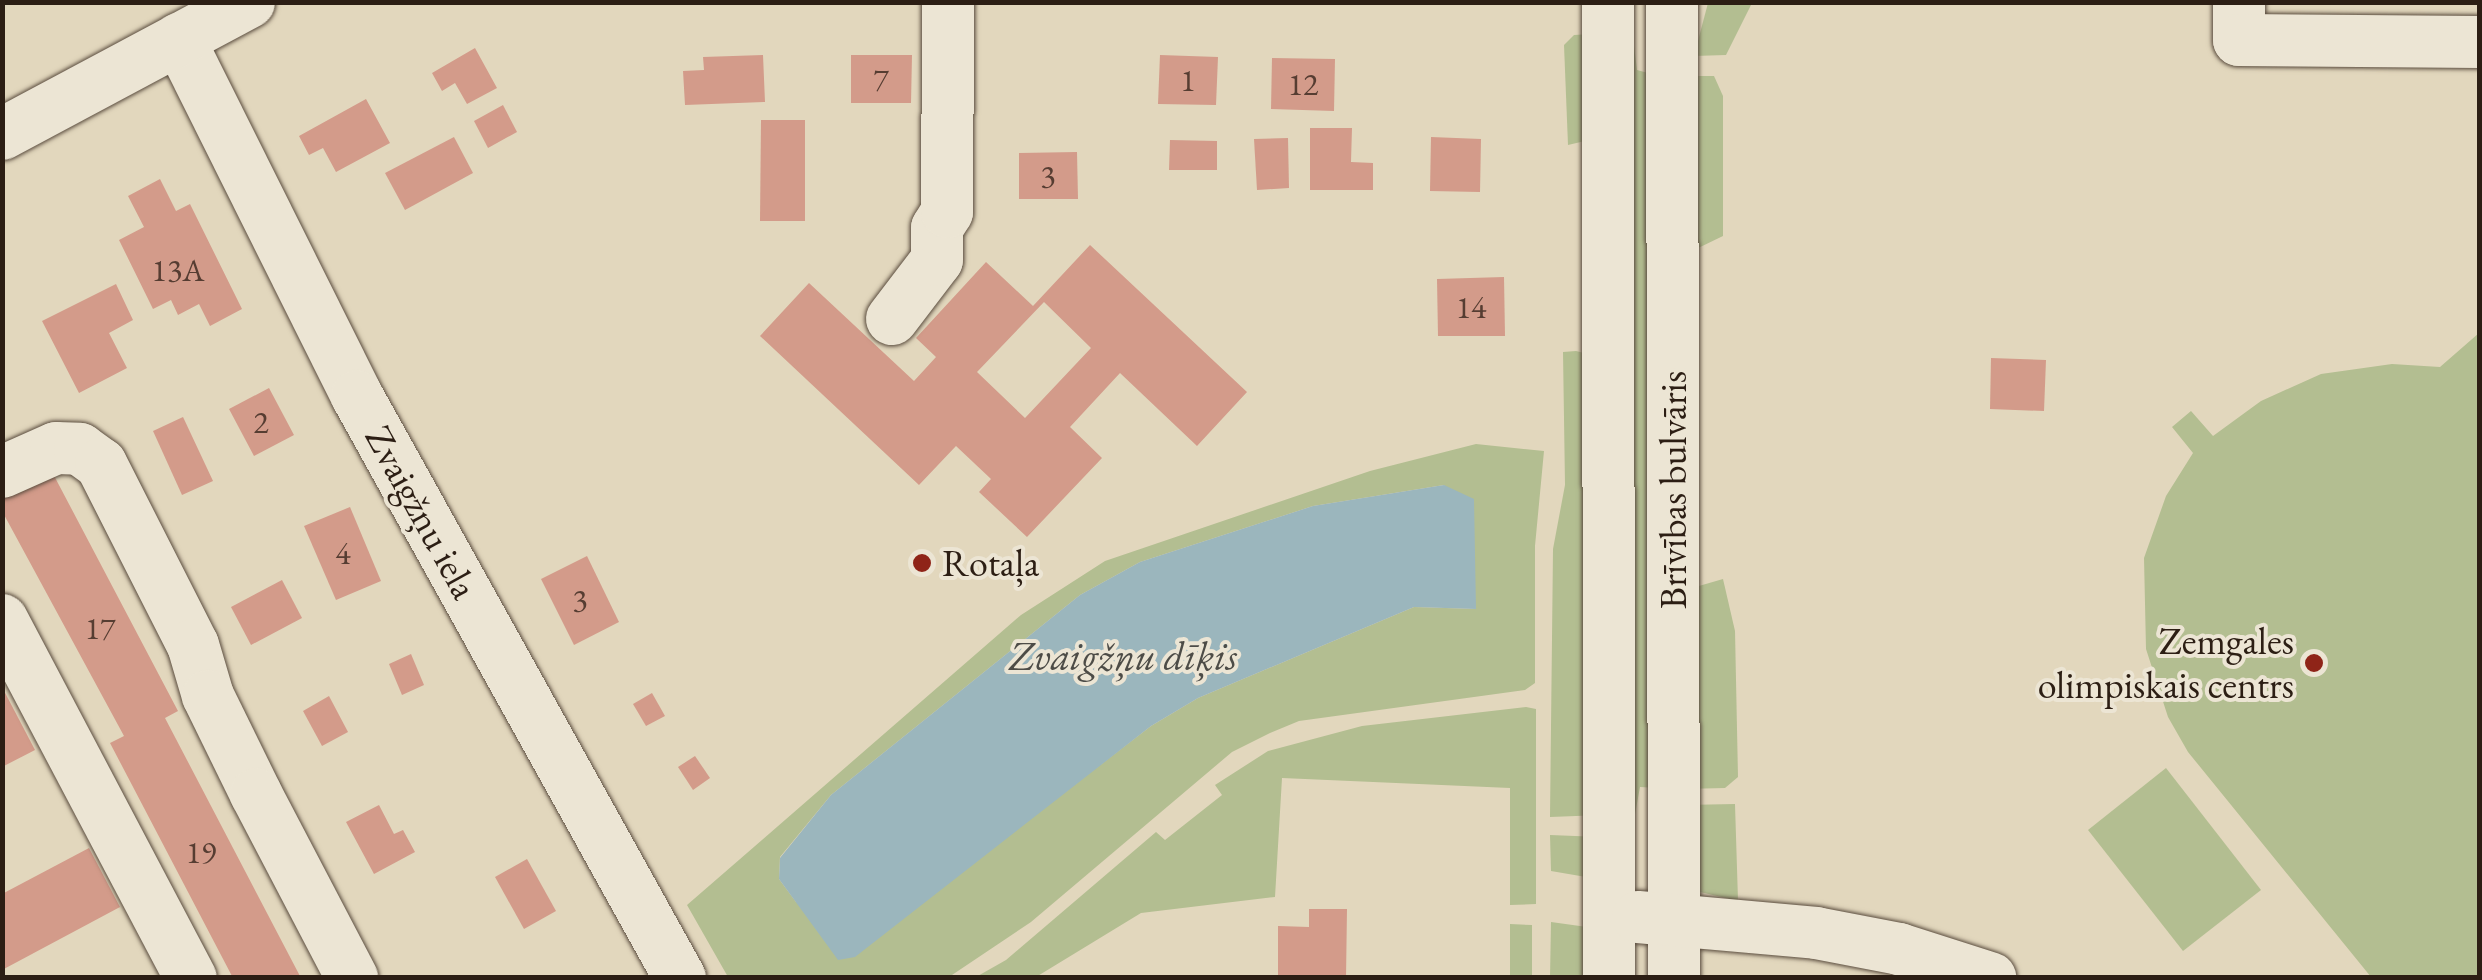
<!DOCTYPE html>
<html>
<head>
<meta charset="utf-8">
<style>
	body { margin:0 }
	#map { position:relative; width:2482px; height:980px; overflow:hidden; background:#e2d7bd; font-family:"EB Garamond",serif }
	div>[style] { position:absolute }
	.green>* { inset:0; background:#b3be91 }
	.water>* { inset:0; background:#9bb6bd }
	.building>* { inset:0; background:#d39b8a }
	.roads { filter:drop-shadow(0 0 2px #5a4c3e) drop-shadow(0 0 2px #5a4c3e) }
	.minor>* { height:52px; margin:-26px; padding:0 26px; transform-origin:26px; border-radius:26px; background:#ece5d4 }
	.dots>* { width:28px; height:28px; translate:-50% -50%; box-sizing:border-box; border:5px solid #ece5d4; border-radius:50% }
	span { translate:-50% -50%; white-space:nowrap; text-align:center; line-height:1.15; -webkit-text-stroke:8px #ece5d4; paint-order:stroke }
	.number-label { font-size:32px; color:#563d32 }
	.number-label span { -webkit-text-stroke-width:0 }
	.street-label { font-size:38px; color:#2c1e14 }
	.poi-label { font-size:38px; color:#2c1e14 }
	.left { translate:0 -50%; text-align:left }
	.right { translate:-100% -50%; text-align:right }
	.water-label { font-size:40px; color:#4d4c47; font-style:italic }
	.frame { position:absolute; inset:0; border:5px solid #2c1e14; pointer-events:none }
</style>
</head>
<body>
<div id="map">
	<div class="green">
		<i style="clip-path:polygon(1708px 3px,1752px 3px,1726px 55px,1694px 56px)"></i>
		<i style="clip-path:polygon(1591px 34px,1585px 141px,1568px 145px,1564px 45px,1574px 35px)"></i>
		<i style="clip-path:polygon(1633px 38px,1637px 70px,1659px 76px,1659px 788px,1640px 787px,1634px 820px)"></i>
		<i style="clip-path:polygon(1693px 76px,1714px 76px,1723px 96px,1723px 236px,1694px 250px)"></i>
		<i style="clip-path:polygon(2479px 333px,2479px 977px,2371px 977px,2188px 752px,2168px 717px,2146px 649px,2144px 558px,2166px 496px,2193px 453px,2172px 427px,2191px 411px,2213px 436px,2261px 401px,2321px 374px,2392px 364px,2440px 367px)"></i>
		<i style="clip-path:polygon(1576px 351px,1584px 353px,1602px 815px,1550px 817px,1553px 549px,1565px 485px,1563px 352px)"></i>
		<i style="clip-path:polygon(evenodd,1476px 444px,1544px 451px,1535px 546px,1535px 683px,1525px 690px,1299px 721px,1270px 733px,1232px 752px,1031px 922px,949px 977px,728px 977px,687px 905px,1021px 615px,1105px 561px,1370px 471px,1476px 444px,1444px 485px,1476px 609px,1414px 607px,1198px 698px,1151px 726px,893px 924px,796px 902px,779px 879px,780px 857px,831px 795px,1080px 595px,1140px 562px,1313px 506px,1444px 485px)"></i>
		<i style="clip-path:polygon(1723px 579px,1735px 631px,1738px 777px,1725px 788px,1684px 789px,1692px 588px)"></i>
		<i style="clip-path:polygon(1526px 707px,1536px 709px,1536px 904px,1510px 905px,1510px 788px,1282px 778px,1275px 897px,1141px 913px,1036px 977px,976px 977px,1006px 960px,1156px 832px,1165px 840px,1222px 795px,1215px 785px,1268px 751px,1362px 726px)"></i>
		<i style="clip-path:polygon(2166px 768px,2261px 890px,2183px 951px,2088px 830px)"></i>
		<i style="clip-path:polygon(1735px 804px,1738px 901px,1696px 891px,1684px 805px)"></i>
		<i style="clip-path:polygon(1550px 835px,1600px 837px,1586px 877px,1551px 871px)"></i>
		<i style="clip-path:polygon(1551px 922px,1587px 927px,1590px 977px,1550px 978px)"></i>
		<i style="clip-path:polygon(1510px 924px,1532px 925px,1532px 977px,1510px 977px)"></i>
	</div>
	<div class="water">
		<i style="clip-path:polygon(1444px 485px,1474px 499px,1476px 609px,1414px 607px,1198px 698px,1151px 726px,855px 957px,838px 960px,779px 879px,780px 858px,831px 795px,1080px 595px,1140px 562px,1313px 506px)"></i>
	</div>
	<div class="building">
		<i style="clip-path:polygon(475px 48px,497px 88px,467px 104px,455px 83px,442px 91px,432px 73px)"></i>
		<i style="clip-path:polygon(763px 55px,765px 102px,685px 105px,683px 71px,704px 70px,703px 57px)"></i>
		<i style="clip-path:polygon(851px 55px,912px 55px,911px 103px,851px 103px)"></i>
		<i style="clip-path:polygon(1160px 55px,1218px 57px,1216px 105px,1158px 104px)"></i>
		<i style="clip-path:polygon(1272px 58px,1335px 59px,1334px 111px,1271px 109px)"></i>
		<i style="clip-path:polygon(366px 99px,390px 143px,336px 172px,323px 148px,309px 155px,299px 136px)"></i>
		<i style="clip-path:polygon(503px 105px,517px 132px,488px 148px,474px 121px)"></i>
		<i style="clip-path:polygon(761px 120px,805px 120px,805px 221px,760px 221px)"></i>
		<i style="clip-path:polygon(1310px 128px,1352px 128px,1351px 162px,1373px 163px,1373px 190px,1310px 190px)"></i>
		<i style="clip-path:polygon(454px 137px,473px 173px,405px 210px,385px 173px)"></i>
		<i style="clip-path:polygon(1431px 137px,1481px 139px,1480px 192px,1430px 191px)"></i>
		<i style="clip-path:polygon(1288px 138px,1289px 188px,1257px 190px,1254px 139px)"></i>
		<i style="clip-path:polygon(1170px 140px,1217px 141px,1217px 170px,1169px 170px)"></i>
		<i style="clip-path:polygon(1077px 152px,1078px 199px,1019px 199px,1019px 153px)"></i>
		<i style="clip-path:polygon(160px 179px,176px 211px,190px 204px,242px 309px,210px 326px,199px 304px,178px 315px,171px 300px,153px 309px,119px 240px,144px 227px,128px 196px)"></i>
		<i style="clip-path:polygon(evenodd,1090px 245px,1247px 392px,1197px 446px,1120px 373px,1070px 427px,1102px 458px,1027px 537px,979px 492px,991px 479px,956px 446px,919px 485px,760px 336px,809px 283px,914px 381px,936px 357px,916px 338px,986px 262px,1033px 306px,1090px 245px,1044px 302px,1091px 348px,1025px 418px,977px 372px,1044px 302px)"></i>
		<i style="clip-path:polygon(1504px 277px,1505px 336px,1438px 336px,1437px 279px)"></i>
		<i style="clip-path:polygon(116px 284px,133px 320px,109px 333px,127px 368px,79px 393px,42px 321px)"></i>
		<i style="clip-path:polygon(1991px 358px,2046px 360px,2044px 411px,1990px 409px)"></i>
		<i style="clip-path:polygon(269px 388px,294px 435px,254px 456px,229px 409px)"></i>
		<i style="clip-path:polygon(183px 417px,213px 481px,182px 495px,153px 431px)"></i>
		<i style="clip-path:polygon(50px 468px,178px 711px,165px 718px,301px 978px,233px 978px,110px 743px,124px 736px,2px 511px,2px 492px)"></i>
		<i style="clip-path:polygon(350px 507px,381px 581px,336px 600px,304px 526px)"></i>
		<i style="clip-path:polygon(587px 556px,619px 622px,574px 645px,541px 579px)"></i>
		<i style="clip-path:polygon(282px 580px,302px 618px,251px 645px,231px 607px)"></i>
		<i style="clip-path:polygon(411px 654px,424px 685px,402px 695px,389px 664px)"></i>
		<i style="clip-path:polygon(2px 687px,35px 750px,2px 767px)"></i>
		<i style="clip-path:polygon(652px 693px,665px 716px,646px 726px,633px 704px)"></i>
		<i style="clip-path:polygon(329px 696px,348px 732px,322px 746px,303px 711px)"></i>
		<i style="clip-path:polygon(695px 756px,710px 778px,693px 790px,678px 767px)"></i>
		<i style="clip-path:polygon(379px 805px,394px 834px,403px 830px,415px 852px,374px 874px,346px 822px)"></i>
		<i style="clip-path:polygon(89px 848px,120px 907px,2px 970px,2px 894px)"></i>
		<i style="clip-path:polygon(527px 859px,556px 911px,524px 929px,495px 877px)"></i>
		<i style="clip-path:polygon(1309px 909px,1347px 909px,1346px 978px,1278px 978px,1278px 926px,1309px 927px)"></i>
	</div>
	<div class="roads">
		<div class="minor">
			<i style="left:1608px;top:2px;width:976px;rotate:89.94deg"></i>
			<i style="left:1672px;top:2px;width:976px;rotate:89.88deg"></i>
			<i style="left:2239px;top:2px;width:38px;rotate:90deg"></i>
			<i style="left:2239px;top:40px;width:241px;rotate:0.5deg"></i>
			<i style="left:179px;top:39px;width:399px;rotate:63.5deg"></i>
			<i style="left:357px;top:396px;width:666px;rotate:60.97deg"></i>
			<i style="left:2px;top:134px;width:280px;rotate:-28.1deg"></i>
			<i style="left:892px;top:319px;width:74px;rotate:-52.7deg"></i>
			<i style="left:937px;top:260px;width:32px;rotate:-90deg"></i>
			<i style="left:937px;top:228px;width:19px;rotate:-58deg"></i>
			<i style="left:947px;top:212px;width:210px;rotate:-89.7deg"></i>
			<i style="left:2px;top:472px;width:59px;rotate:-24deg"></i>
			<i style="left:56px;top:448px;width:24px;rotate:2deg"></i>
			<i style="left:80px;top:449px;width:26px;rotate:36deg"></i>
			<i style="left:101px;top:464px;width:203px;rotate:63.1deg"></i>
			<i style="left:193px;top:645px;width:53px;rotate:73.6deg"></i>
			<i style="left:208px;top:696px;width:109px;rotate:63.9deg"></i>
			<i style="left:256px;top:794px;width:208px;rotate:62.4deg"></i>
			<i style="left:2px;top:620px;width:405px;rotate:62.2deg"></i>
			<i style="left:1638px;top:917px;width:179px;rotate:5.1deg"></i>
			<i style="left:1816px;top:933px;width:85px;rotate:10.9deg"></i>
			<i style="left:1899px;top:949px;width:96px;rotate:17.7deg"></i>
		</div>
	</div>
	<div class="dots">
		<i style="left:922px;top:563px;background:#8f2418"></i>
		<i style="left:2314px;top:663px;background:#8f2418"></i>
	</div>
	<div class="number-label">
		<span style="left:881px;top:79px">7</span>
		<span style="left:1188px;top:80px">1</span>
		<span style="left:1303px;top:84px">12</span>
		<span style="left:1048px;top:176px">3</span>
		<span style="left:178px;top:270px">13A</span>
		<span style="left:1471px;top:307px">14</span>
		<span style="left:261px;top:422px">2</span>
		<span style="left:343px;top:553px">4</span>
		<span style="left:580px;top:600px">3</span>
		<span style="left:100px;top:628px">17</span>
		<span style="left:201px;top:852px">19</span>
	</div>
	<div class="street-label">
		<span style="left:1673px;top:490px;rotate:-90deg">Brīvības bulvāris</span>
		<span style="left:422px;top:512px;rotate:61deg">Zvaigžņu iela</span>
	</div>
	<div class="poi-label">
		<span class="left" style="left:942px;top:563px">Rotaļa</span>
		<span class="right" style="left:2294px;top:663px">Zemgales<br>olimpiskais centrs</span>
	</div>
	<div class="water-label">
		<span style="left:1123px;top:656px">Zvaigžņu dīķis</span>
	</div>
	<div class="frame"></div>
</div>
</body>
</html>
